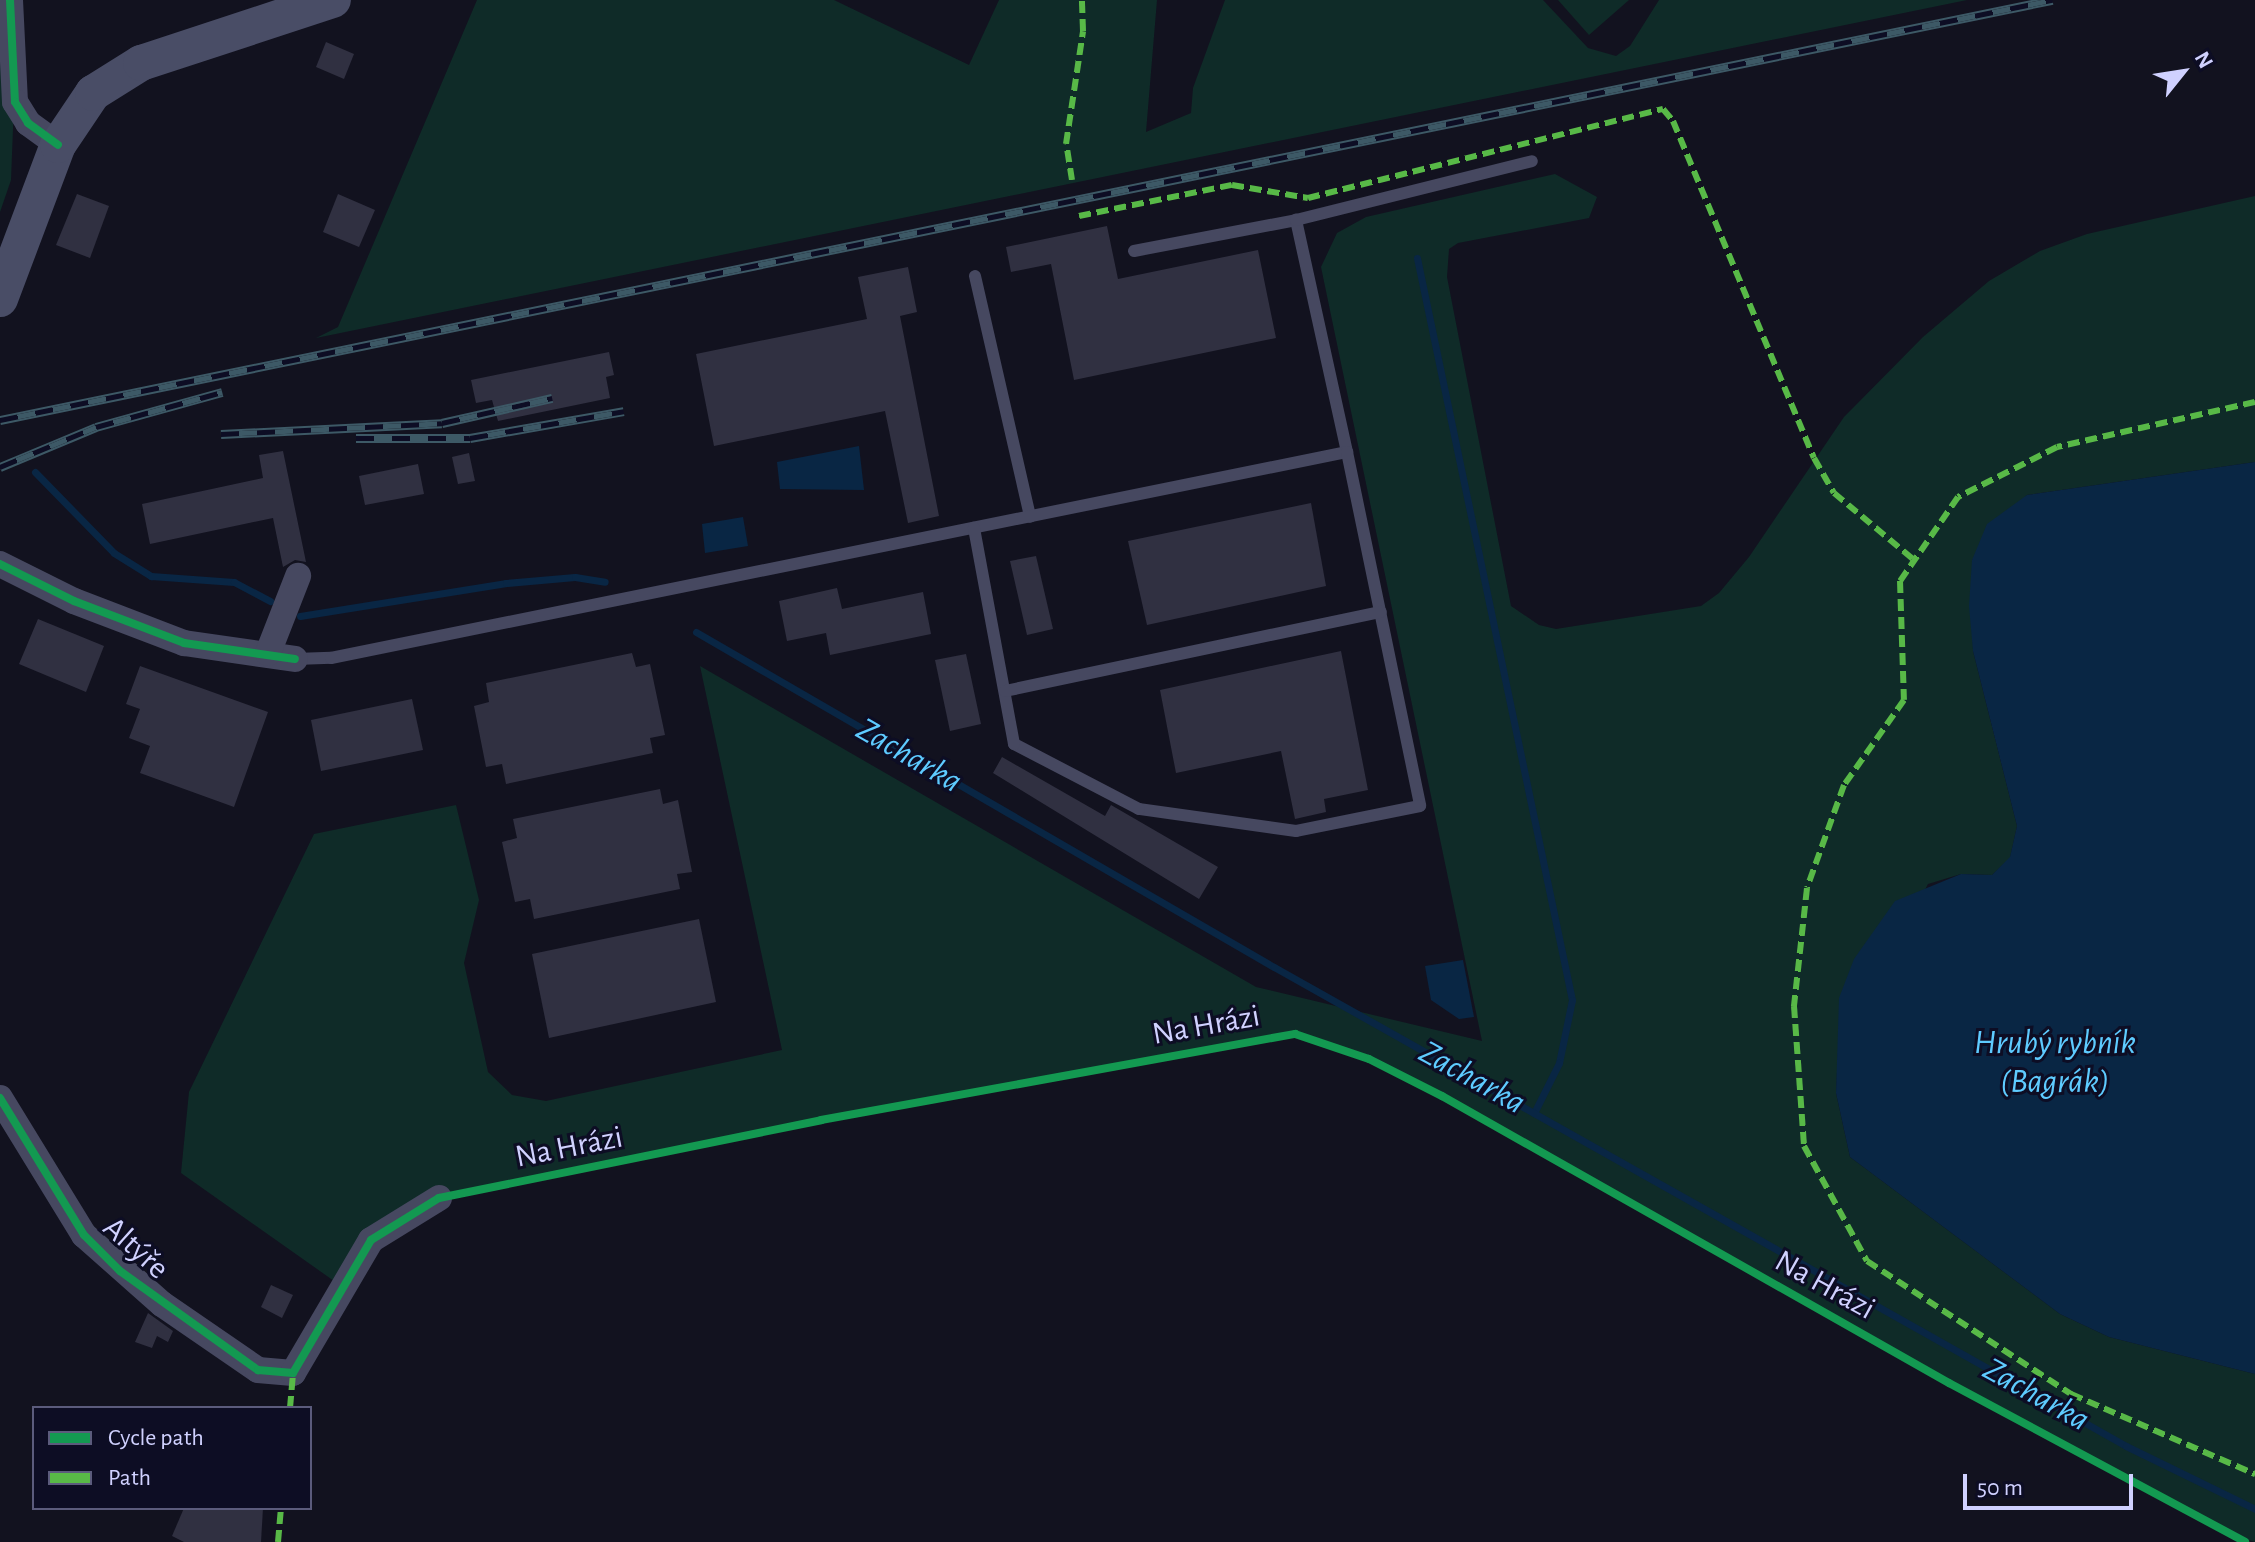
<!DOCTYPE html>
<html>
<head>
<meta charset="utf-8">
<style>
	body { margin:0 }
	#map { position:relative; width:2255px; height:1542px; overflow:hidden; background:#12121f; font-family:"Alegreya Sans",sans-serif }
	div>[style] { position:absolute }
	.green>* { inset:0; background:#0f2b28 }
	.water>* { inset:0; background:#092644 }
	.stream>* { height:7px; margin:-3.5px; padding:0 3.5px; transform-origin:3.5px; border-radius:3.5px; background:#092644 }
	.building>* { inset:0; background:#303041 }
	.service>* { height:12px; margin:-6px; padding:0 6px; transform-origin:6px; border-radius:6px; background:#464860 }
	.minor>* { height:26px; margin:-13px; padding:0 13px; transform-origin:13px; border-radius:13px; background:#464860 }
	.secondary>* { height:36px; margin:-18px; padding:0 18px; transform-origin:18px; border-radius:18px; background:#494d66 }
	.rail>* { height:9px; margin-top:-4.5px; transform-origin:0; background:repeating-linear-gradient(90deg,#0d0d24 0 18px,#3d5966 0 36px); box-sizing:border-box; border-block:2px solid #3d5966 }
	.quiet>* { height:6px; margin-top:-3px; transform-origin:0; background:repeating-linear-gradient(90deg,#58b947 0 12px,transparent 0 18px) }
	.cycleway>* { height:8px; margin:-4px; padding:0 4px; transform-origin:4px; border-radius:4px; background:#139951 }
	span { translate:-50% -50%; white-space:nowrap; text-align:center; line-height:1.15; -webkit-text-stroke:6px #0d0d24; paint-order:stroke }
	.street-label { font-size:32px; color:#d0d1ff }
	.water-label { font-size:34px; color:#5ecbff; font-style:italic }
	.legend { position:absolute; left:32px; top:1406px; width:280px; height:104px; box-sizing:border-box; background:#0d0d24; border:2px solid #5b5b7c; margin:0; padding:10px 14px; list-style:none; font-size:24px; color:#d0d1ff }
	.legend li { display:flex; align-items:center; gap:16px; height:40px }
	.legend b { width:40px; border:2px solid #5b5b7c }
	.north { position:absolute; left:2143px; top:32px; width:80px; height:80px; -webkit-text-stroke:6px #0d0d24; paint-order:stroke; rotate:60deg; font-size:22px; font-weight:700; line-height:32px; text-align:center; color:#d0d1ff }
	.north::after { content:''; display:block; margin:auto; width:28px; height:36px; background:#d0d1ff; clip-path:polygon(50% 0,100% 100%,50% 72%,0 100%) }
	.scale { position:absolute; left:1963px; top:1474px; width:170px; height:36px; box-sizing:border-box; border:4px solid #d0d1ff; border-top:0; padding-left:10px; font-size:24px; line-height:28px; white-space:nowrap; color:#d0d1ff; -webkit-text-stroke:6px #0d0d24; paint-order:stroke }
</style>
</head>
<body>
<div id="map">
	<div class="green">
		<i style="clip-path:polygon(0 0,18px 0,11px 180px,0 212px)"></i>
		<i style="clip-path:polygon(477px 0,834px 0,969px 65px,999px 0,1157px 0,1146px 132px,1191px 113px,1193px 88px,1225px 0,1543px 0,1588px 48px,1616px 56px,1630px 46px,1659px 0,1967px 0,316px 338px,338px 327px)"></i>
		<i style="clip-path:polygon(1558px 0,1629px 0,1589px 35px)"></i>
		<i style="clip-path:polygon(1555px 174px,1597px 197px,1589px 218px,1458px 243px,1449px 249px,1447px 277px,1511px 606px,1539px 625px,1556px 629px,1701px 606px,1719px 593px,1749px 557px,1844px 417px,1923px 337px,1989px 281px,2040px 251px,2087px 234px,2255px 196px,2255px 462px,2027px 495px,1972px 560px,1973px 651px,2017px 826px,2010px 858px,1992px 875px,1961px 874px,1928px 884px,1838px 1052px,1836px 1093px,1850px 1157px,2060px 1314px,2109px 1337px,2255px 1374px,2255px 1542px,2223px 1532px,2008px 1415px,1442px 1096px,1369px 1059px,1295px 1034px,821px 1120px,439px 1198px,334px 1281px,181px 1173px,189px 1092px,314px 834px,456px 805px,479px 900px,464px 963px,488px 1072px,512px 1095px,546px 1101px,782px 1050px,700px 666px,1256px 987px,1482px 1041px,1321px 267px,1337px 233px,1366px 217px)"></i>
	</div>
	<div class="water">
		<i style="clip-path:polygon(859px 446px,864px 490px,780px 489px,777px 462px)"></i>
		<i style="clip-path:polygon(2255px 462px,2255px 1374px,2109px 1337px,2060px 1314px,1850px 1157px,1836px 1093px,1839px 998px,1854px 959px,1895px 901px,1961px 874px,1992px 875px,2010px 857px,2017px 826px,1973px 651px,1969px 606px,1972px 560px,1987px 524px,2027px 495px)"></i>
		<i style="clip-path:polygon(743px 517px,748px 546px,705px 553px,702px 524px)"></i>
		<i style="clip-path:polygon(1463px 960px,1474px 1017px,1459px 1019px,1431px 1000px,1425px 966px)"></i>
	</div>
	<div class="stream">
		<i style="left:1417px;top:258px;width:758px;rotate:78.2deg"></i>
		<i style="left:1572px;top:1000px;width:64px;rotate:101.7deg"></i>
		<i style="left:1559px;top:1063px;width:56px;rotate:116.6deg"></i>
		<i style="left:35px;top:472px;width:113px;rotate:45.7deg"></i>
		<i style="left:114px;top:553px;width:44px;rotate:31.9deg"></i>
		<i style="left:151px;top:576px;width:83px;rotate:4.1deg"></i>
		<i style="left:234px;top:582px;width:41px;rotate:27.8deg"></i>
		<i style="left:300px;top:616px;width:209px;rotate:-9.1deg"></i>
		<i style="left:506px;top:583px;width:69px;rotate:-5deg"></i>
		<i style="left:575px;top:577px;width:30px;rotate:9deg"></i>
		<i style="left:696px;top:632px;width:668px;rotate:30.1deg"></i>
		<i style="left:1274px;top:967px;width:977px;rotate:29.34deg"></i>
		<i style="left:2126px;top:1446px;width:144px;rotate:26deg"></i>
	</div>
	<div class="building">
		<i style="clip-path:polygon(326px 42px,354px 54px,344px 79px,316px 67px)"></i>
		<i style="clip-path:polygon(77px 194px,109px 206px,90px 258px,56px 245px)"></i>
		<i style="clip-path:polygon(338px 194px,375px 210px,359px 247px,323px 232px)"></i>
		<i style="clip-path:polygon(1107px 226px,1118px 279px,1258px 250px,1276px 338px,1074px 380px,1051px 264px,1011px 272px,1006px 247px)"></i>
		<i style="clip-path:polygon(908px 267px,917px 312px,900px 316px,939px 516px,908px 523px,885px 411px,714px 446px,696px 354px,867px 319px,858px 277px)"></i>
		<i style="clip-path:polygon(609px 352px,614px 375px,606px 377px,610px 398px,498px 421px,492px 400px,476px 403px,471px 380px)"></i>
		<i style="clip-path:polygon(283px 451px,306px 562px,295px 560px,283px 567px,273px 518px,150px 544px,142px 504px,263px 478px,259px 455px)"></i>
		<i style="clip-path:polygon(469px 453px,475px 481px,458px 484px,452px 457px)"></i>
		<i style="clip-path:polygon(418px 464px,424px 494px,365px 505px,359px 476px)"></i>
		<i style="clip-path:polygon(1311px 503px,1326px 586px,1147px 625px,1128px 541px)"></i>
		<i style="clip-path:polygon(1036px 556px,1053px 629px,1027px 635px,1010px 561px)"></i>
		<i style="clip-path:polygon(837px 588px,842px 609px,923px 592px,931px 634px,830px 655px,826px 633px,787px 641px,779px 601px)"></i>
		<i style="clip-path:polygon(38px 619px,104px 646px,86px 692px,19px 664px)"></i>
		<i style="clip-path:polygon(1341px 651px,1368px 790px,1324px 799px,1326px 812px,1295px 819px,1281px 751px,1176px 773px,1160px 690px)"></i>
		<i style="clip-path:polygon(632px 653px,636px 667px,650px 664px,665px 735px,650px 738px,653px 753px,506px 784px,502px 764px,486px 767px,474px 706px,489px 702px,486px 683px)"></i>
		<i style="clip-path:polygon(966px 654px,981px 724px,950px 731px,935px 660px)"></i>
		<i style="clip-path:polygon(140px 666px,268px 712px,234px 807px,140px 773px,150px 746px,129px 738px,140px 709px,126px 704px)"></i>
		<i style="clip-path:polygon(412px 699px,423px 750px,321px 771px,311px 720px)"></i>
		<i style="clip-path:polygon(1002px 757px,1105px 816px,1111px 805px,1218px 867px,1199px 899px,993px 773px)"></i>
		<i style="clip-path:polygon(660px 789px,663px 804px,678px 800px,692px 872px,677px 874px,680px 889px,534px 919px,530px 899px,515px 902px,502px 842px,517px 838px,513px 819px)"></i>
		<i style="clip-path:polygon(699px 919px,716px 1002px,549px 1038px,532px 954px)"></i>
		<i style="clip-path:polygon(271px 1285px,293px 1295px,282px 1318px,261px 1307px)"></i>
		<i style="clip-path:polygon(148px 1313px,173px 1331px,168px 1342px,157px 1336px,152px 1348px,135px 1342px)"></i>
		<i style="clip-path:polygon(184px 1508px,263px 1508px,261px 1542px,184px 1542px,172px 1536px)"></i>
	</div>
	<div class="service">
		<i style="left:1134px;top:251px;width:165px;rotate:-10.8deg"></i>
		<i style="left:975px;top:276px;width:247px;rotate:77.1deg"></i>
		<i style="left:1347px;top:452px;width:238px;rotate:-102.4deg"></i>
		<i style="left:1296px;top:220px;width:243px;rotate:-14deg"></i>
		<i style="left:295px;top:659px;width:36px;rotate:-2deg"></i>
		<i style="left:331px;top:658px;width:1037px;rotate:-11.46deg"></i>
		<i style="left:1347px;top:452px;width:361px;rotate:78.3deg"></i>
		<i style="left:1420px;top:806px;width:126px;rotate:168.6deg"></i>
		<i style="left:1296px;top:831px;width:159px;rotate:-172deg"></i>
		<i style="left:1139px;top:809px;width:141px;rotate:-152.5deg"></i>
		<i style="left:1014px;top:744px;width:220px;rotate:-100.5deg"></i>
		<i style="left:1005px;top:691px;width:384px;rotate:-11.9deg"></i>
	</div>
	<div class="minor">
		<i style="left:10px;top:0;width:102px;rotate:87.2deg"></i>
		<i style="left:15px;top:102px;width:25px;rotate:58deg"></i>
		<i style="left:28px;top:123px;width:37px;rotate:36deg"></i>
		<i style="left:0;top:564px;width:83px;rotate:26.6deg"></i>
		<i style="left:74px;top:601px;width:118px;rotate:20.9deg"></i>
		<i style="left:184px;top:643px;width:112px;rotate:8.2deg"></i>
		<i style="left:268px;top:653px;width:83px;rotate:-68.7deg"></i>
		<i style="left:0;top:1098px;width:161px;rotate:58.5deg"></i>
		<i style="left:84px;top:1235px;width:104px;rotate:41.5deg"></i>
		<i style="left:162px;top:1304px;width:116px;rotate:34.5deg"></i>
		<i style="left:258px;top:1370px;width:35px;rotate:5deg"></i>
		<i style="left:293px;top:1373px;width:154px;rotate:-59.6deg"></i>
		<i style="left:371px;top:1240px;width:80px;rotate:-31.7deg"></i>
	</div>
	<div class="secondary">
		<i style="left:0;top:299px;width:165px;rotate:-69.4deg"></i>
		<i style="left:58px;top:145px;width:63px;rotate:-56.1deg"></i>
		<i style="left:93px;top:93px;width:57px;rotate:-32deg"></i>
		<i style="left:141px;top:63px;width:202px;rotate:-18.2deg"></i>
	</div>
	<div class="rail">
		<i style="left:0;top:420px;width:2095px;rotate:-11.57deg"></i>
		<i style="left:221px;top:434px;width:221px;rotate:-2.8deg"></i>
		<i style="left:442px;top:423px;width:113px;rotate:-12.8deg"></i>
		<i style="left:356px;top:438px;width:114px"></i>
		<i style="left:470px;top:438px;width:156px;rotate:-9.9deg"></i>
		<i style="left:0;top:467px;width:104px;rotate:-22.6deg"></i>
		<i style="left:96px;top:427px;width:131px;rotate:-15.5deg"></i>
	</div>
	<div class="quiet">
		<i style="left:1072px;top:180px;width:36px;rotate:-99deg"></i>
		<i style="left:1066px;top:144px;width:114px;rotate:-81.4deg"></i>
		<i style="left:1083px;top:31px;width:31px;rotate:-92deg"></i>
		<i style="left:1079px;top:216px;width:156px;rotate:-11.5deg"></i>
		<i style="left:1232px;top:185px;width:77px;rotate:9.7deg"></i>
		<i style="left:1308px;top:198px;width:366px;rotate:-14.1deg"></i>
		<i style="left:1663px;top:109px;width:16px;rotate:50deg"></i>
		<i style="left:1673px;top:121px;width:365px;rotate:67.3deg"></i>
		<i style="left:1814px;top:458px;width:40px;rotate:60.3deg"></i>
		<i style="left:1834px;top:493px;width:104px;rotate:39.9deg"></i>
		<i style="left:2255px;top:402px;width:203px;rotate:167.2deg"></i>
		<i style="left:2057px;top:447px;width:111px;rotate:153.2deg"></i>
		<i style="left:1958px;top:497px;width:102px;rotate:124.6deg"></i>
		<i style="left:1900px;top:581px;width:119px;rotate:88.1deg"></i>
		<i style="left:1904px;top:700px;width:104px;rotate:125.2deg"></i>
		<i style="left:1844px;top:785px;width:109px;rotate:109.8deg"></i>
		<i style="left:1807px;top:888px;width:119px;rotate:96.3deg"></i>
		<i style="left:1794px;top:1006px;width:140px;rotate:85.9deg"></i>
		<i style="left:1804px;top:1146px;width:131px;rotate:61.3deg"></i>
		<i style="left:1867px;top:1261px;width:244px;rotate:33.1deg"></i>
		<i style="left:2071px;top:1394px;width:201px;rotate:23.5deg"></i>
		<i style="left:290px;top:1408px;width:35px;rotate:-85deg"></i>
		<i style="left:278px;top:1542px;width:34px;rotate:-85deg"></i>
	</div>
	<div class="cycleway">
		<i style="left:10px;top:0;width:102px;rotate:87.2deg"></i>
		<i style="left:15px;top:102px;width:25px;rotate:58deg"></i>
		<i style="left:28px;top:123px;width:37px;rotate:36deg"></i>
		<i style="left:0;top:564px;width:83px;rotate:26.6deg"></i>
		<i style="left:74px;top:601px;width:118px;rotate:20.9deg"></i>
		<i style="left:184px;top:643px;width:112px;rotate:8.2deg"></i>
		<i style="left:0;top:1098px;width:161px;rotate:58.5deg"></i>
		<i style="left:84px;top:1235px;width:51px;rotate:45deg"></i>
		<i style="left:120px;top:1271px;width:170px;rotate:35.7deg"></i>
		<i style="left:258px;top:1370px;width:35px;rotate:5deg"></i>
		<i style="left:293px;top:1373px;width:154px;rotate:-59.6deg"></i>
		<i style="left:371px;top:1240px;width:80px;rotate:-31.7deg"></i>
		<i style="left:439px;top:1198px;width:390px;rotate:-11.5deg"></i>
		<i style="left:821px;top:1120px;width:482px;rotate:-10.3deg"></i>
		<i style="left:1295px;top:1034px;width:78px;rotate:18.7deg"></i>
		<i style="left:1369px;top:1059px;width:82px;rotate:26.9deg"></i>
		<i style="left:1442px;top:1096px;width:583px;rotate:29.51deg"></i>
		<i style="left:1949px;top:1383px;width:336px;rotate:28.2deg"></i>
	</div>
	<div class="street-label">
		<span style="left:1206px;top:1025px;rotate:-10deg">Na Hrázi</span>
		<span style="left:569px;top:1147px;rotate:-11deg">Na Hrázi</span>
		<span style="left:136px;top:1248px;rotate:42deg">Altýře</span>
		<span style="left:1825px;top:1285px;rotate:29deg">Na Hrázi</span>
	</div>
	<div class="water-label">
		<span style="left:909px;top:756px;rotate:30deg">Zacharka</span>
		<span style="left:2055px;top:1063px">Hrubý rybník<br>(Bagrák)</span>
		<span style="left:1472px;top:1078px;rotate:29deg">Zacharka</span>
		<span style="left:2036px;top:1395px;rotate:29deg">Zacharka</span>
	</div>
	<ul class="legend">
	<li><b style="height:10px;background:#139951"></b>Cycle path</li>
	<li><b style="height:10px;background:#58b947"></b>Path</li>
	</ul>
	<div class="north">N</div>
	<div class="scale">50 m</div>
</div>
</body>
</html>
